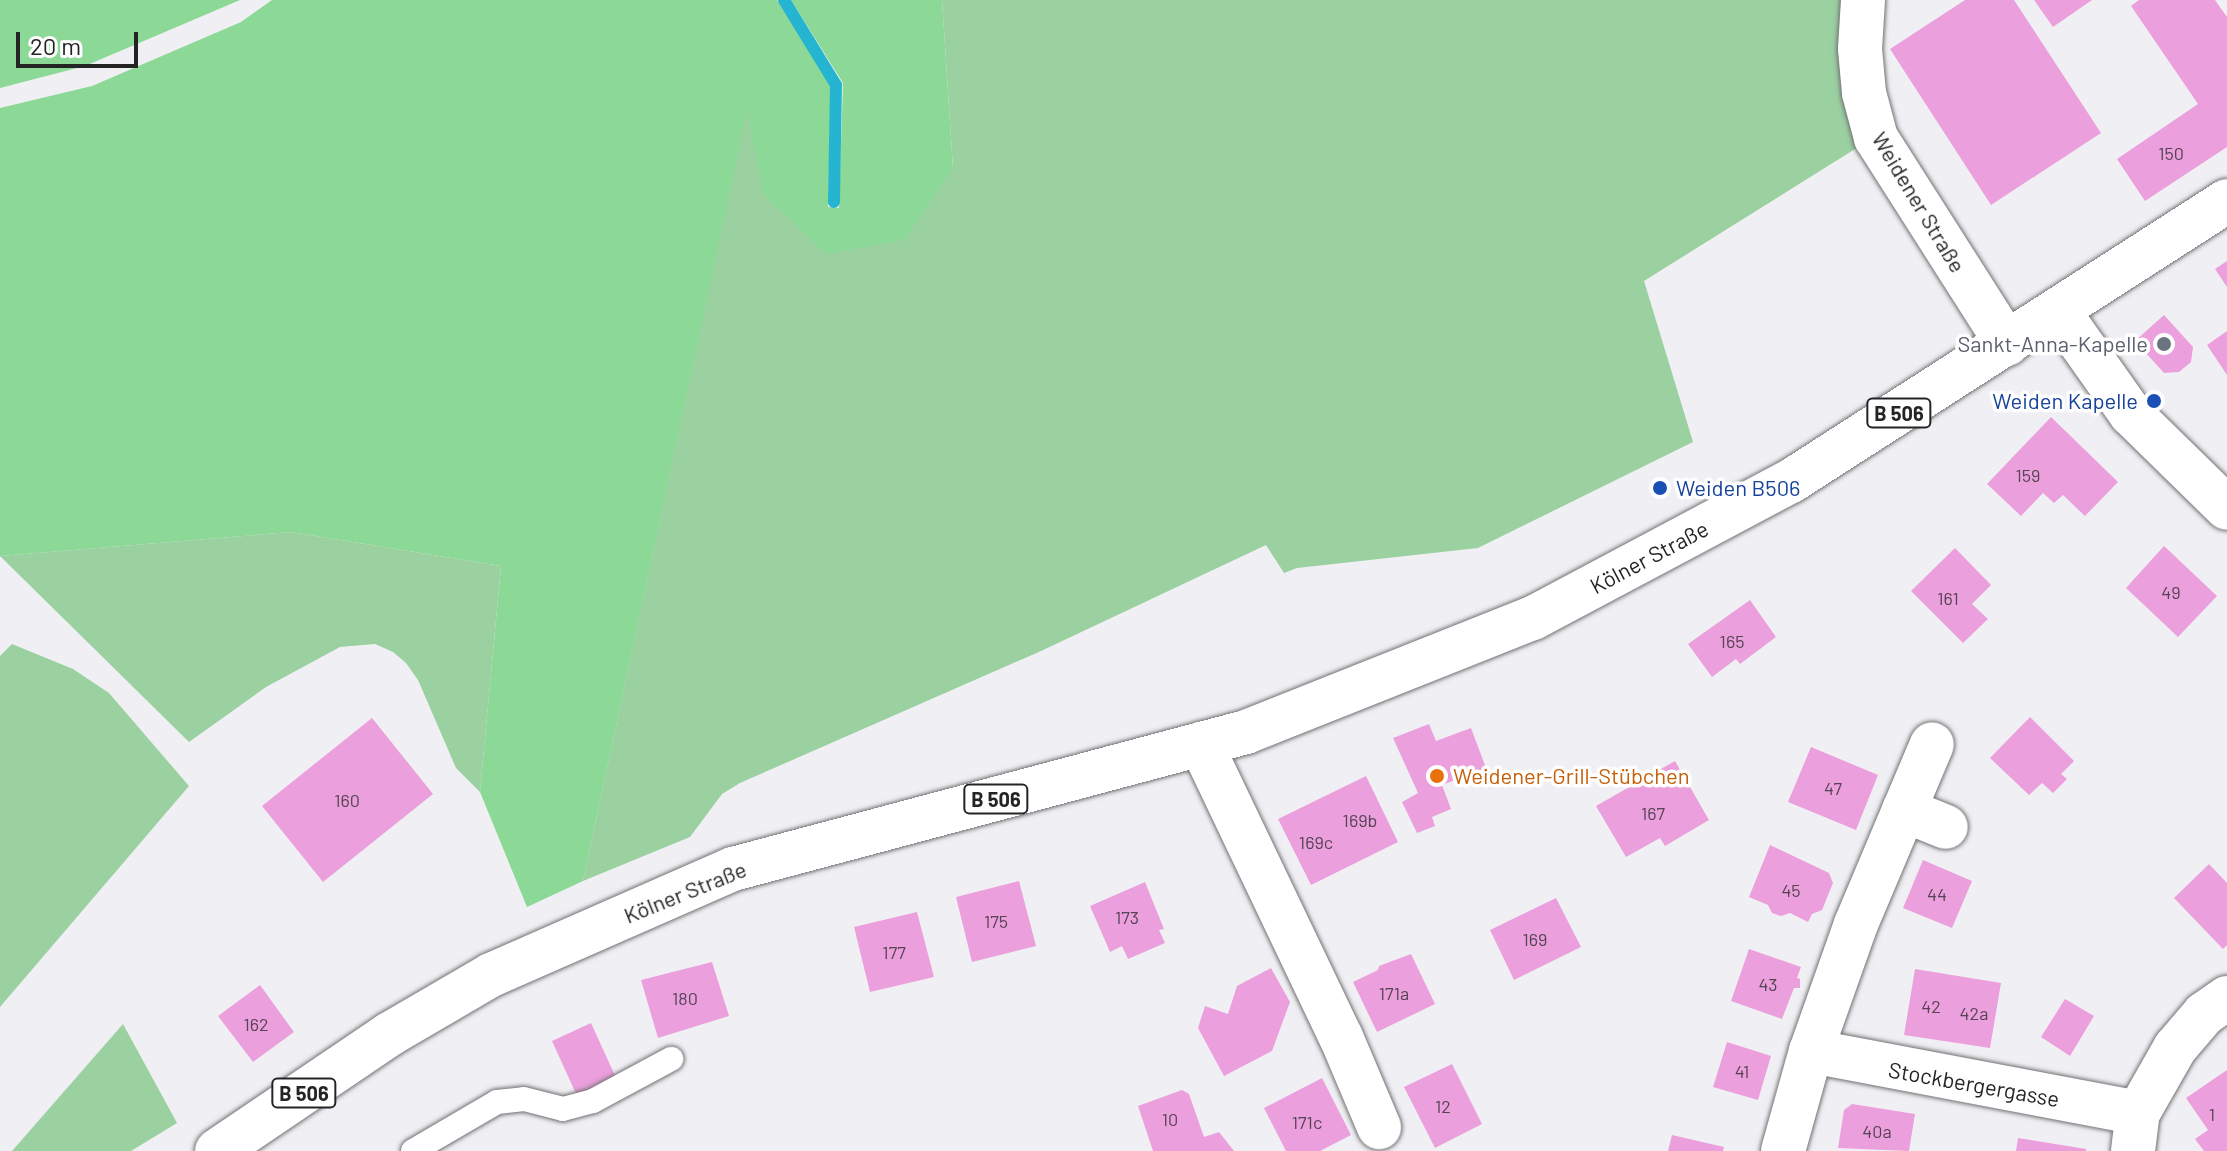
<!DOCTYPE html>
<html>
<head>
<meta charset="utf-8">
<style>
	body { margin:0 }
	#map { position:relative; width:2227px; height:1151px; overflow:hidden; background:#f0f0f4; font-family:Barlow,sans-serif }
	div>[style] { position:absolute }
	.green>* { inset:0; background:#9bd0a1 }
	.forest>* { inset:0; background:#8cd896 }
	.stream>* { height:12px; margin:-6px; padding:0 6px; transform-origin:6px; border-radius:6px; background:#26b5d1 }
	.building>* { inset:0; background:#eb9fdc }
	.roads { filter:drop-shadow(0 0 2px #727275) drop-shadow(0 0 2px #727275) }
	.lane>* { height:24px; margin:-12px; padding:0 12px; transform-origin:12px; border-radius:12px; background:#fff }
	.street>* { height:44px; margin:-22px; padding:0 22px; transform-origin:22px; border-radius:22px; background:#fff }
	.primary>* { height:44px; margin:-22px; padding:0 22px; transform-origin:22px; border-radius:22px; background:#fff }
	.dots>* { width:22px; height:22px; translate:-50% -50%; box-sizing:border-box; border:4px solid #fefeff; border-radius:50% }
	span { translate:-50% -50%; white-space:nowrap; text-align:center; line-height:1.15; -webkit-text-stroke:7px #fefeff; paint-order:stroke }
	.number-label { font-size:18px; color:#564353 }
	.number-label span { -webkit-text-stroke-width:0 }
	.shield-label span { padding:2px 6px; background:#fefeff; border:2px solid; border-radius:6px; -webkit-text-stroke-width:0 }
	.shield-label { font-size:20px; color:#242425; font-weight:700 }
	.street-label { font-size:22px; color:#242425 }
	.worship-label { font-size:22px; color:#5b616d }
	.right { translate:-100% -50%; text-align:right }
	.transit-label { font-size:22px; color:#164399 }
	.left { translate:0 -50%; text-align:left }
	.food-label { font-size:22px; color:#c56008 }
	.scale { position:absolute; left:16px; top:32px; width:122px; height:36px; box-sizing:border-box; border:4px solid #242425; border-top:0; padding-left:10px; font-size:24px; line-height:28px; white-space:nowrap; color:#242425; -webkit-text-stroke:6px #fefeff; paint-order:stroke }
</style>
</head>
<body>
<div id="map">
	<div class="green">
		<i style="clip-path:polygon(942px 0,1848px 0,1863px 144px,1644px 281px,1693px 442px,1478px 548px,1297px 568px,1284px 573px,1266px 545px,1041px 651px,740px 783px,722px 794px,690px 837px,583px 881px,747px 109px,826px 254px,953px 168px)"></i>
		<i style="clip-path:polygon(291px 532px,501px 566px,480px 792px,456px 768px,418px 680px,406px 663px,393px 652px,375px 644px,340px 647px,266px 687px,189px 742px,0 556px)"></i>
		<i style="clip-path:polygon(12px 644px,73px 669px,109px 693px,189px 786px,0 1007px,0 656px)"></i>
		<i style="clip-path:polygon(123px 1024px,177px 1123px,131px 1151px,12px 1151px)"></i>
	</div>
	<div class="forest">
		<i style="clip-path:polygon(0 0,240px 0,85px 66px,0 88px)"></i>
		<i style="clip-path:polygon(272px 0,777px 0,831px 86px,828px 207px,839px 208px,843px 83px,791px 0,942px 0,953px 168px,904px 240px,826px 254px,764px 195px,747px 112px,583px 881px,527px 907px,480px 792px,501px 566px,291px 532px,0 556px,0 108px,92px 86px,241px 22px)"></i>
	</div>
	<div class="stream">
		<i style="left:784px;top:0;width:100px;rotate:58.5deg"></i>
		<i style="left:836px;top:85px;width:117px;rotate:91deg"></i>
	</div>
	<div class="building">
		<i style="clip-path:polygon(1965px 0,2014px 0,2101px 133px,1991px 205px,1890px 49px)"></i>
		<i style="clip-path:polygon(2034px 0,2092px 0,2053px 27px)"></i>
		<i style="clip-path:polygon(2139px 0,2215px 0,2227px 17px,2227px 147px,2145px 201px,2117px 159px,2198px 104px,2131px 6px)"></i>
		<i style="clip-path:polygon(2227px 261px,2227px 287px,2215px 269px)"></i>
		<i style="clip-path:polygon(2164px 315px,2193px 347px,2191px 362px,2179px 372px,2164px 373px,2135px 341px)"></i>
		<i style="clip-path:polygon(2227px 331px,2227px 375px,2207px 345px)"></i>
		<i style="clip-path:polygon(2051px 417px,2118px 482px,2085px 516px,2063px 495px,2054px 503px,2043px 493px,2021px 516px,1987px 484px)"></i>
		<i style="clip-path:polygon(2164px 546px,2217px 596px,2178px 637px,2126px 588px)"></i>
		<i style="clip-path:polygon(1955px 548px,1991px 585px,1972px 604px,1988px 619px,1963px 643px,1911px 591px)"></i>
		<i style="clip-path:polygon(1750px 600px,1776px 637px,1740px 664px,1736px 659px,1712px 677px,1688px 644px)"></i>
		<i style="clip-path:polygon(2030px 717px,2074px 761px,2061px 774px,2067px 779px,2053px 793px,2042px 783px,2029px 795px,1990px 758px)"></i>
		<i style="clip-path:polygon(372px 718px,433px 794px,323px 882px,262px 806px)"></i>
		<i style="clip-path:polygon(1429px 724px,1436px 741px,1471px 728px,1486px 768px,1442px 785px,1451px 809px,1432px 817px,1435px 826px,1417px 833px,1402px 802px,1418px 793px,1393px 738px)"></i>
		<i style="clip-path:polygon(1811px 747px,1878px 775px,1856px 830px,1788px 802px)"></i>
		<i style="clip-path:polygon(1675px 761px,1709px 820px,1665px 846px,1660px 838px,1626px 857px,1596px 806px)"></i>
		<i style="clip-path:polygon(1366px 776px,1398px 842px,1311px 885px,1278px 819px)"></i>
		<i style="clip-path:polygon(1770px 845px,1829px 873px,1833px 883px,1822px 910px,1812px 914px,1808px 922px,1790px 913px,1781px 916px,1772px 913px,1768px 905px,1749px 897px)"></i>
		<i style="clip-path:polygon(1923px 860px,1972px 881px,1952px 928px,1903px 908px)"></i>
		<i style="clip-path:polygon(2209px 864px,2227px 883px,2227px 945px,2223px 949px,2174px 898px)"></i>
		<i style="clip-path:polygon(1019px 881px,1036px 946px,972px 962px,956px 897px)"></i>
		<i style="clip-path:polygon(1145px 882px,1164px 929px,1159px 930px,1165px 943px,1128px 959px,1122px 946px,1110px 952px,1090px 906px)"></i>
		<i style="clip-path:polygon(1556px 898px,1581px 947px,1514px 980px,1490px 930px)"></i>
		<i style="clip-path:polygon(917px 912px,934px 977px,870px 992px,854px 927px)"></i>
		<i style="clip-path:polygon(1749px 949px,1801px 967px,1797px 978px,1800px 979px,1800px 988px,1794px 988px,1782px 1019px,1731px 1001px)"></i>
		<i style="clip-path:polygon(1411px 954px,1435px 1004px,1377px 1032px,1353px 982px,1378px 970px,1379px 966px)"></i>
		<i style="clip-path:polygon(712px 962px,729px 1016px,658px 1038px,641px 980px)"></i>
		<i style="clip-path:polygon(1271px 968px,1290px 1002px,1272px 1051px,1224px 1076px,1198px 1028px,1205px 1006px,1228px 1014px,1237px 986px)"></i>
		<i style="clip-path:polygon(1915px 969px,2001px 983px,1990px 1048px,1904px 1035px)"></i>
		<i style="clip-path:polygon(260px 985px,294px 1032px,253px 1062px,218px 1016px)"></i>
		<i style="clip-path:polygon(2065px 999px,2094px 1016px,2070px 1056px,2041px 1037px)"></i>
		<i style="clip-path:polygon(591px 1023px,617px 1080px,578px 1098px,552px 1041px)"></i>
		<i style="clip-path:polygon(1727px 1042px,1771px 1056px,1758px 1100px,1713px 1087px)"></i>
		<i style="clip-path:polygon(1452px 1064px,1482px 1124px,1435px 1148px,1404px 1087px)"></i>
		<i style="clip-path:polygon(2227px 1070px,2227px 1151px,2204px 1151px,2195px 1139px,2208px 1130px,2186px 1098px)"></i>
		<i style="clip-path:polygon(1322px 1078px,1351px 1135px,1320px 1151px,1286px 1151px,1264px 1108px)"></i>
		<i style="clip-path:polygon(1182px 1090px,1189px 1094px,1204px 1137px,1219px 1132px,1234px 1151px,1153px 1151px,1138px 1106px)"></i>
		<i style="clip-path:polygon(1852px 1104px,1915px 1114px,1909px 1151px,1838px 1148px,1844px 1110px)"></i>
		<i style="clip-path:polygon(1672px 1135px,1724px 1147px,1723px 1151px,1668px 1151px)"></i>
		<i style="clip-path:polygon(2018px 1138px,2086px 1149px,2086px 1151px,2016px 1151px)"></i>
	</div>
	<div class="roads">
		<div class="lane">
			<i style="left:413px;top:1151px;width:97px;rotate:-30.3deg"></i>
			<i style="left:497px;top:1102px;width:27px;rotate:-6deg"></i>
			<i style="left:524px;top:1099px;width:40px;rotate:14.4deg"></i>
			<i style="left:563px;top:1109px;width:31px;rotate:-15deg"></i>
			<i style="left:593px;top:1101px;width:89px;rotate:-28.3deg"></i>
		</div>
		<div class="street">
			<i style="left:1863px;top:0;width:49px;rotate:93.5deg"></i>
			<i style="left:1860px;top:49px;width:44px;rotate:84.8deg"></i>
			<i style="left:1864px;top:93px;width:47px;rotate:75.1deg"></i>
			<i style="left:1876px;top:138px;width:244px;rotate:57.5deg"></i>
			<i style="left:2058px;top:311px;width:126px;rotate:54.7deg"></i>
			<i style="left:2131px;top:414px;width:134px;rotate:44.4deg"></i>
			<i style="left:1201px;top:744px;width:325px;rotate:64.5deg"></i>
			<i style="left:1341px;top:1037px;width:98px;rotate:67.1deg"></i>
			<i style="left:1904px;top:810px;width:45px;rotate:22deg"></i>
			<i style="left:1811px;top:1051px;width:135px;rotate:-70.5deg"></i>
			<i style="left:1856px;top:924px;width:195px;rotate:-67.1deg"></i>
			<i style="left:1783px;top:1151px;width:104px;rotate:-74.4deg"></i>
			<i style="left:1811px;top:1051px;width:333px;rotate:10.7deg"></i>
			<i style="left:2133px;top:1151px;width:38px;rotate:-83deg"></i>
			<i style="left:2138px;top:1113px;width:75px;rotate:-60.4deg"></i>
			<i style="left:2175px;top:1048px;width:45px;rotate:-49.5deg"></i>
			<i style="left:2204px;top:1014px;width:28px;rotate:-35deg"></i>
		</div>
		<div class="primary">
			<i style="left:217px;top:1151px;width:209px;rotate:-34.1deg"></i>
			<i style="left:390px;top:1034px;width:117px;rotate:-30.3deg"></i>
			<i style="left:491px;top:975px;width:264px;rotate:-23.7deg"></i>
			<i style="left:733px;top:869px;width:531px;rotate:-14.95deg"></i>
			<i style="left:1246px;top:732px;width:309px;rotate:-21.7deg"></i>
			<i style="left:1533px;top:618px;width:292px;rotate:-28deg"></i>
			<i style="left:1791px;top:481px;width:518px;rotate:-32.71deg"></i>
		</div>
	</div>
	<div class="dots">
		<i style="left:2164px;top:344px;background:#6b7280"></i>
		<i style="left:2154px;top:401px;background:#1a4fb4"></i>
		<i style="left:1660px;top:488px;background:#1a4fb4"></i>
		<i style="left:1437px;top:776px;background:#e8710a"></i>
	</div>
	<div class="number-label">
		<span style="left:2171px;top:153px">150</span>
		<span style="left:2028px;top:475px">159</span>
		<span style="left:2171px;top:592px">49</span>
		<span style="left:1948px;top:598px">161</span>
		<span style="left:1732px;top:641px">165</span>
		<span style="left:1833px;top:788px">47</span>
		<span style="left:347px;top:800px">160</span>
		<span style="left:1653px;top:813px">167</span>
		<span style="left:1360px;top:820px">169b</span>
		<span style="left:1316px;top:842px">169c</span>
		<span style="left:1791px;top:890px">45</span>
		<span style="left:1937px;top:894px">44</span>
		<span style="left:1127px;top:917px">173</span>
		<span style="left:996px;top:921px">175</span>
		<span style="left:1535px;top:939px">169</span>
		<span style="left:894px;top:952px">177</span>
		<span style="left:1768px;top:984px">43</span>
		<span style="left:1394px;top:993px">171a</span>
		<span style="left:685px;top:998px">180</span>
		<span style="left:1931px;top:1006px">42</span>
		<span style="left:1974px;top:1013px">42a</span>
		<span style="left:256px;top:1024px">162</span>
		<span style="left:1742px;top:1071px">41</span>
		<span style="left:1443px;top:1106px">12</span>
		<span style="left:2212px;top:1114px">1</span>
		<span style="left:1170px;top:1119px">10</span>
		<span style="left:1307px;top:1122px">171c</span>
		<span style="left:1877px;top:1131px">40a</span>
	</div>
	<div class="shield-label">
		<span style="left:1899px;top:413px">B 506</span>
		<span style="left:996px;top:799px">B 506</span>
		<span style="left:304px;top:1093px">B 506</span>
	</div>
	<div class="street-label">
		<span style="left:1919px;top:202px;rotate:59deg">Weidener Straße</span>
		<span style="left:1649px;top:557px;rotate:-28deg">Kölner Straße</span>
		<span style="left:685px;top:892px;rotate:-22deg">Kölner Straße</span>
		<span style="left:1974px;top:1084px;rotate:10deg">Stockbergergasse</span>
	</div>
	<div class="worship-label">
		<span class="right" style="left:2148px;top:344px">Sankt-Anna-Kapelle</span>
	</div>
	<div class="transit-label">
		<span class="right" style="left:2138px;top:401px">Weiden Kapelle</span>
		<span class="left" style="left:1676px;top:488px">Weiden B506</span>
	</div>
	<div class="food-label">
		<span class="left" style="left:1453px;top:776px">Weidener-Grill-Stübchen</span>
	</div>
	<div class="scale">20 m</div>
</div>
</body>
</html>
